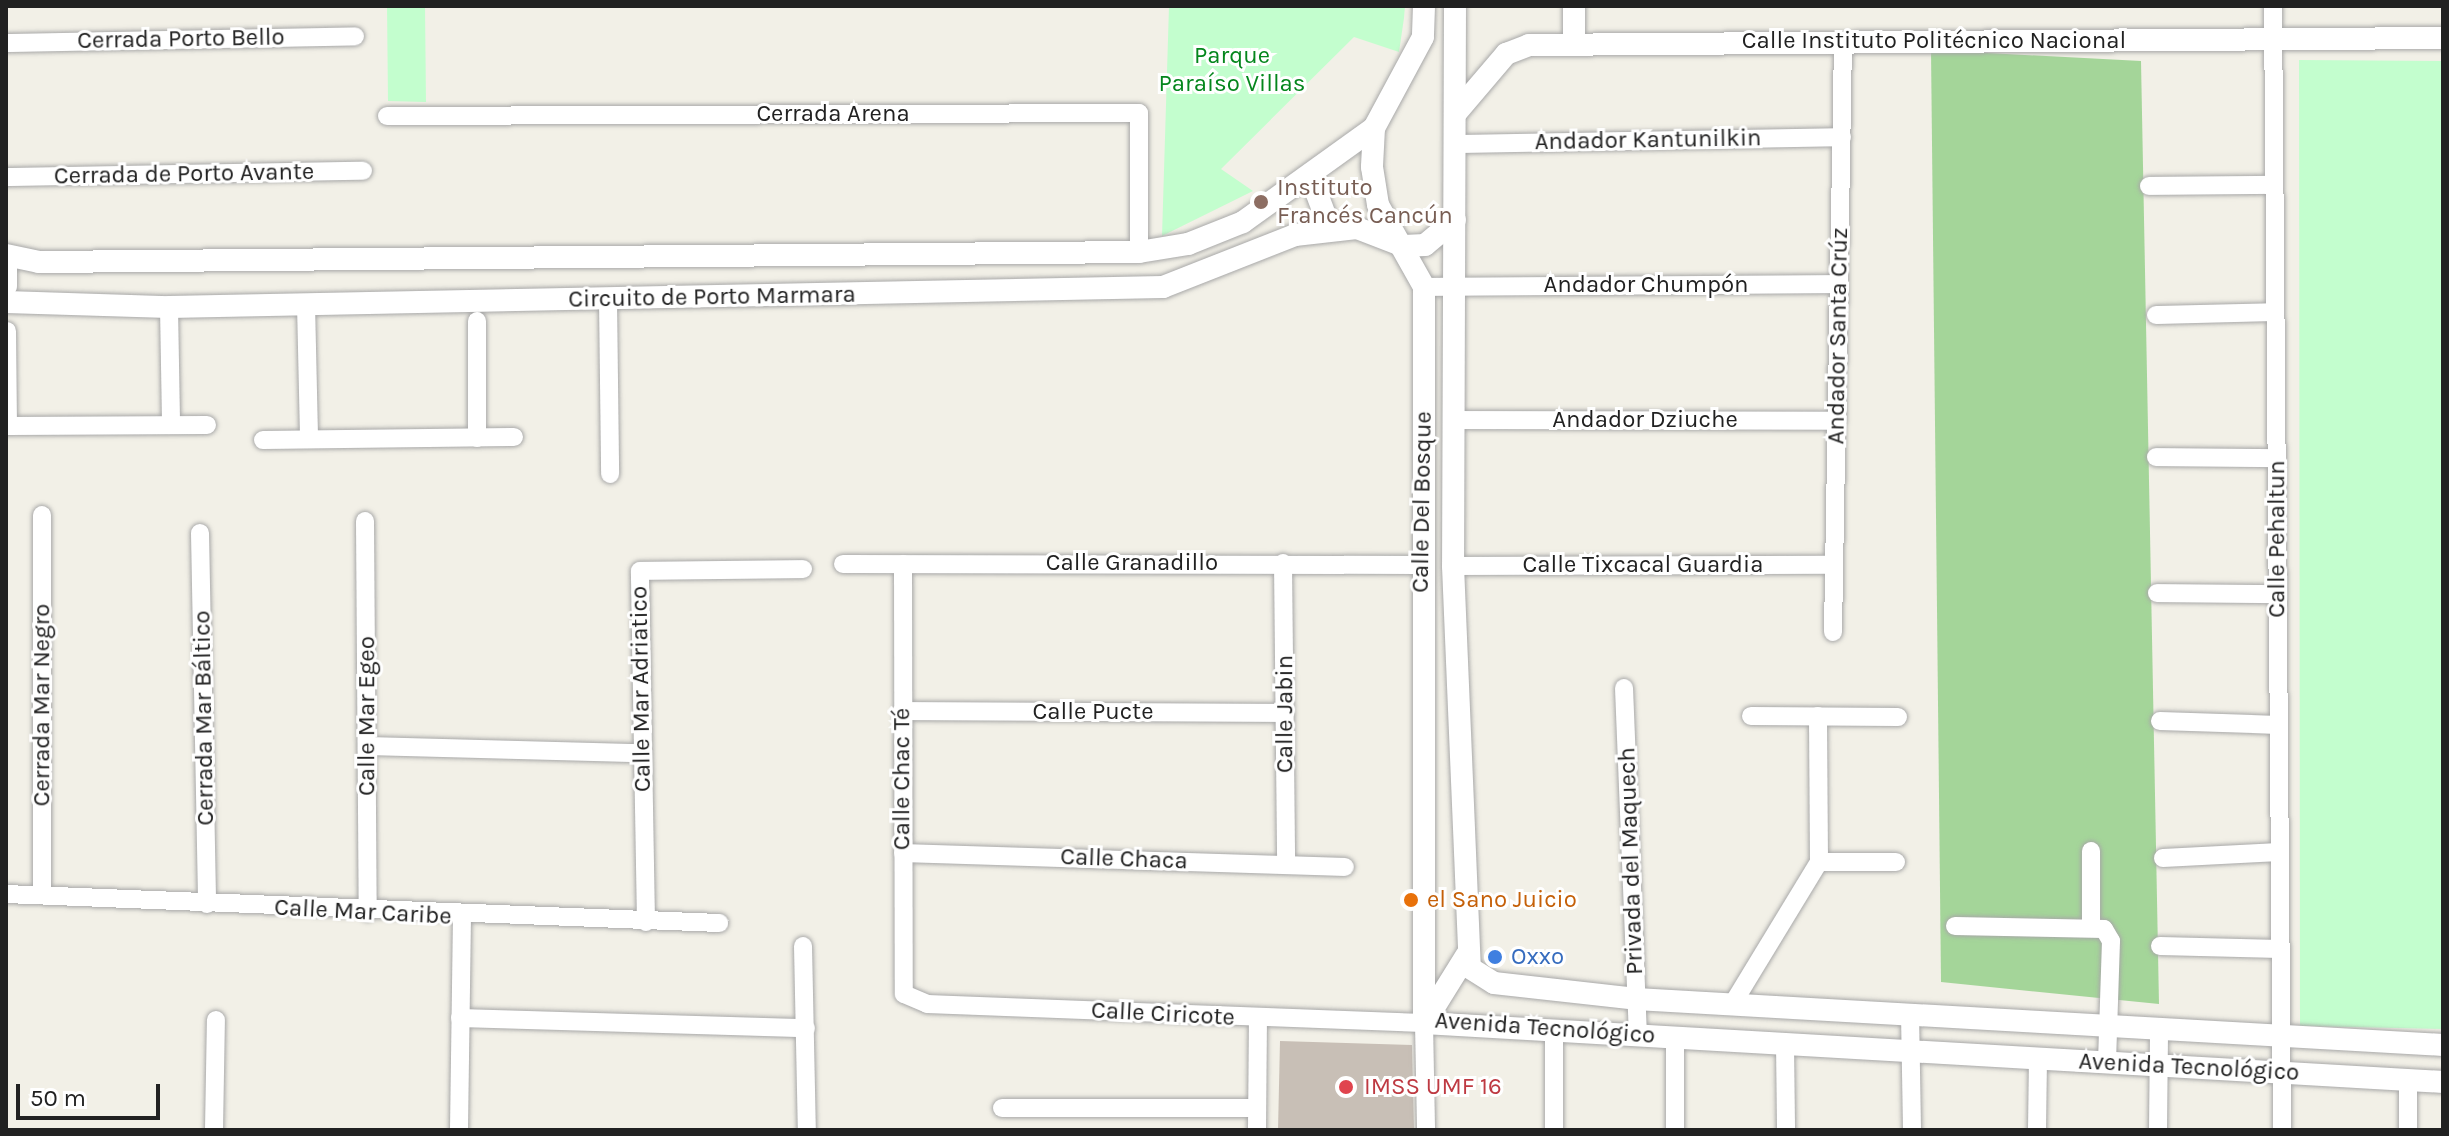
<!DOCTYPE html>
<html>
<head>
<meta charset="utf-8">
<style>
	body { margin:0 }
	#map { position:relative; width:2449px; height:1136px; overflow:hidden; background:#f2f0e7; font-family:Karla,sans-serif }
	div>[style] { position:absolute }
	.forest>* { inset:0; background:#a4d599 }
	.park>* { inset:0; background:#c3fece }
	.building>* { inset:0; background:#c8bfb6 }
	.roads { filter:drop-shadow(0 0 2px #a8a8a8) drop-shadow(0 0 2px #a8a8a8) }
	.minor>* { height:18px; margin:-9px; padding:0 9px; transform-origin:9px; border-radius:9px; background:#fff }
	.tertiary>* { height:22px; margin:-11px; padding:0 11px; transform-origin:11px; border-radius:11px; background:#fff }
	.dots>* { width:22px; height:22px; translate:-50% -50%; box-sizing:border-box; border:4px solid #fff; border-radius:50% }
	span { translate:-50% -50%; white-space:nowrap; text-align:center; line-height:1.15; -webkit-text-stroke:6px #fff; paint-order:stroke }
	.street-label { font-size:24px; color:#212121 }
	.park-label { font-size:24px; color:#04861c }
	.education-label { font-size:24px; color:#785e54 }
	.left { translate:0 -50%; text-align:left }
	.food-label { font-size:24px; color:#c56008 }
	.shop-label { font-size:24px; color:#366cbe }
	.health-label { font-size:24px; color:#be3a42 }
	.frame { position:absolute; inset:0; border:8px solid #212121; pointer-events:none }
	.scale { position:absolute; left:16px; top:1084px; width:144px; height:36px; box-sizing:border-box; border:4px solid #212121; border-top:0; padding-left:10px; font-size:24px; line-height:28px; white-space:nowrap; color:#212121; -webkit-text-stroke:6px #fff; paint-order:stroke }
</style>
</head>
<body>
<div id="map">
	<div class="forest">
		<i style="clip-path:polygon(1931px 50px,2141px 61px,2159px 1004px,1941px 982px)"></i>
	</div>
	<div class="park">
		<i style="clip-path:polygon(387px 6px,425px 6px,426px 102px,388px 101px)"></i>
		<i style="clip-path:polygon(1169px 6px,1405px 6px,1404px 18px,1399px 52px,1354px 37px,1221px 169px,1253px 191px,1162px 236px)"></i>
		<i style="clip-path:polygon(2299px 60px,2443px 61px,2443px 1029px,2300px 1026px)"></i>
	</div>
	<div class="building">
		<i style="clip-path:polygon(1280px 1041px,1412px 1045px,1414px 1130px,1278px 1130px)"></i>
	</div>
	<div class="roads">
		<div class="minor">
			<i style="left:2273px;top:6px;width:1124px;rotate:89.54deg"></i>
			<i style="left:6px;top:43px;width:349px;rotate:-1.1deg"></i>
			<i style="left:387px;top:116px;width:752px;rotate:-0.23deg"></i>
			<i style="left:1139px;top:113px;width:139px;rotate:90deg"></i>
			<i style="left:1455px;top:144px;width:387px;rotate:-1deg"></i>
			<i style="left:6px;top:177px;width:357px;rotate:-1deg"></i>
			<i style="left:2149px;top:186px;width:125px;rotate:-0.5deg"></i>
			<i style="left:1424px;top:287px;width:415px;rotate:-0.4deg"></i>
			<i style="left:608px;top:299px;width:175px;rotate:89.3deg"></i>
			<i style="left:306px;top:304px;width:135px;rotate:88.7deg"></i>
			<i style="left:169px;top:307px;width:118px;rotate:89deg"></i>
			<i style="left:2156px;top:315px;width:119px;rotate:-1.4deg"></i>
			<i style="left:477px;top:321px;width:117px;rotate:90deg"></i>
			<i style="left:7px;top:331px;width:95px;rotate:89.4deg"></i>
			<i style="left:8px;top:426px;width:199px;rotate:-0.3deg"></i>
			<i style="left:1453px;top:420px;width:384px;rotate:0.1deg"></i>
			<i style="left:263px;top:440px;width:251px;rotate:-0.7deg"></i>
			<i style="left:2156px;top:457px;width:120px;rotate:0.5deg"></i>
			<i style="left:365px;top:521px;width:391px;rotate:89.6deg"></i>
			<i style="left:200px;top:533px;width:371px;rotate:88.9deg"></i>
			<i style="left:1283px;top:563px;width:301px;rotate:89.4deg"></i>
			<i style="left:843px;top:564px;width:577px;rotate:0.1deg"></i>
			<i style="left:903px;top:564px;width:430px;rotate:89.9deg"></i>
			<i style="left:904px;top:994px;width:25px;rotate:23deg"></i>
			<i style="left:927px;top:1004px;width:497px;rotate:2.2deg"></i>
			<i style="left:1424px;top:1023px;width:107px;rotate:88.9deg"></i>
			<i style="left:1453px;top:566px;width:381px;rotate:-0.2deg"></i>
			<i style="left:2157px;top:593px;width:120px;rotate:0.5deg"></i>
			<i style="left:1833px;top:632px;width:591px;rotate:-89.03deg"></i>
			<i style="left:1624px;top:688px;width:347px;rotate:87.7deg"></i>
			<i style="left:902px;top:711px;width:383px;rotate:0.3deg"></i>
			<i style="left:1751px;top:716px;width:147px;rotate:0.4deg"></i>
			<i style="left:2160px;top:721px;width:118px;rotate:1.9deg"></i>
			<i style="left:367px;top:746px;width:274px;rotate:1.5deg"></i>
			<i style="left:2091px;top:851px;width:73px;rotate:90deg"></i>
			<i style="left:903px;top:853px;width:442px;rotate:1.8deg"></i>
			<i style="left:2163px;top:858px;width:116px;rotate:-3deg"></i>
			<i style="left:1819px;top:862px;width:77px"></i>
			<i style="left:6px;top:894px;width:714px;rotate:2.33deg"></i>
			<i style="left:42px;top:895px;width:380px;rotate:-90deg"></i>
			<i style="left:646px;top:922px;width:351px;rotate:-91deg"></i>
			<i style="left:640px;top:571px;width:163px;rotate:-0.7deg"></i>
			<i style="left:1955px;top:926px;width:149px;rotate:1.2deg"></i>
			<i style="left:2104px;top:929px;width:14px;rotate:60deg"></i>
			<i style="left:2111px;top:941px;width:121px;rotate:91.9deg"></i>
			<i style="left:803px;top:946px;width:184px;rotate:88.8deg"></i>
			<i style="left:2160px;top:946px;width:120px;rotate:1.4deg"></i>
			<i style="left:1732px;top:1005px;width:167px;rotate:-58.7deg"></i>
			<i style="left:1819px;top:862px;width:146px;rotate:-90.4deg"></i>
			<i style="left:1910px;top:1014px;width:116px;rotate:89deg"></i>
			<i style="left:460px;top:1018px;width:346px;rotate:1.7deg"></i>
			<i style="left:1554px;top:1030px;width:100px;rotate:90deg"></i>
			<i style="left:1785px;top:1044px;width:86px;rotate:89.3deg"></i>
			<i style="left:1002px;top:1108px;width:255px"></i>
			<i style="left:214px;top:1130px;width:110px;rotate:-89deg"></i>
			<i style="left:459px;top:1130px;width:213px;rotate:-89.2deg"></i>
			<i style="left:1257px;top:1130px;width:111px;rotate:-89.5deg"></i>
			<i style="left:1675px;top:1130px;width:93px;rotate:-90deg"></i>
			<i style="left:2037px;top:1130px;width:72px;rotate:-89.2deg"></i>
			<i style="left:2158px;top:1130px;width:102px;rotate:-89.4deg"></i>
			<i style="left:2408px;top:1130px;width:50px;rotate:-90deg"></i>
		</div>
		<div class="tertiary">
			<i style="left:1424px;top:6px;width:31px;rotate:92deg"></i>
			<i style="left:1423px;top:37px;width:103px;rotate:118.3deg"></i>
			<i style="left:1374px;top:128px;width:39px;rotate:93deg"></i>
			<i style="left:1372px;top:167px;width:38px;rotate:81deg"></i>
			<i style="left:1378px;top:205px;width:94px;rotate:60.7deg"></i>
			<i style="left:1424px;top:287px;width:736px;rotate:90deg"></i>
			<i style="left:1455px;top:6px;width:560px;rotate:90.2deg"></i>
			<i style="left:1453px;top:566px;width:402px;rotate:87.6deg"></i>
			<i style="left:1470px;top:968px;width:28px;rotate:32deg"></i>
			<i style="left:1494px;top:983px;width:143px;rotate:6.4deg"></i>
			<i style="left:1636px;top:999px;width:808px;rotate:3.26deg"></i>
			<i style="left:1574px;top:6px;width:39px;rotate:90deg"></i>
			<i style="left:1455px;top:114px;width:79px;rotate:-49.6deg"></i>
			<i style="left:1506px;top:54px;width:25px;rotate:-21deg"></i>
			<i style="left:1529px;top:45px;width:914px;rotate:-0.44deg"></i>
			<i style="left:1310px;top:176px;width:56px;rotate:69deg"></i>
			<i style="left:6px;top:255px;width:34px;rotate:12deg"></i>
			<i style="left:39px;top:262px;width:1100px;rotate:-0.52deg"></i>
			<i style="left:1139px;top:252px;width:50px;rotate:-9.3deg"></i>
			<i style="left:1188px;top:244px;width:59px;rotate:-21.8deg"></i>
			<i style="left:1243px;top:222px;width:161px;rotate:-35.7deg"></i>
			<i style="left:6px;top:260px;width:26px;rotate:90deg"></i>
			<i style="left:6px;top:302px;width:163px;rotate:1.8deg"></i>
			<i style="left:169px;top:307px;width:994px;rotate:-1.15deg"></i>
			<i style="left:1163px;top:287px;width:142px;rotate:-21.5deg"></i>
			<i style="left:1295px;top:235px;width:62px;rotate:-6.4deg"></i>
			<i style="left:1357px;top:228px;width:50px;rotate:21deg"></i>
			<i style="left:1404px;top:246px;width:21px;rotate:-3deg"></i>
			<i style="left:1425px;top:245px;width:39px;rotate:-40deg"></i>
			<i style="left:1425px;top:1022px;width:78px;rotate:-58.2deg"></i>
			<i style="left:1424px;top:1023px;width:1021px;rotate:3.31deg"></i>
		</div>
	</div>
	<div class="dots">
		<i style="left:1261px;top:202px;background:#8d6e63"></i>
		<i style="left:1411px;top:900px;background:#e8710a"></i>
		<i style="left:1495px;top:957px;background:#3f7fe0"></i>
		<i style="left:1346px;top:1087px;background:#e0444e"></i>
	</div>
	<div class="street-label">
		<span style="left:181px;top:39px;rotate:-1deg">Cerrada Porto Bello</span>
		<span style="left:1934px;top:41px">Calle Instituto Politécnico Nacional</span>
		<span style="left:833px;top:114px">Cerrada Arena</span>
		<span style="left:1648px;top:140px;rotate:-1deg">Andador Kantunilkin</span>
		<span style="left:184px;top:174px;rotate:-1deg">Cerrada de Porto Avante</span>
		<span style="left:1646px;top:285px">Andador Chumpón</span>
		<span style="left:712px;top:297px;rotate:-1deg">Circuito de Porto Marmara</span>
		<span style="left:1838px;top:336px;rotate:-89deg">Andador Santa Crúz</span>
		<span style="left:1645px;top:420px">Andador Dziuche</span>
		<span style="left:1422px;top:502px;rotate:-89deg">Calle Del Bosque</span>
		<span style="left:2277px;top:539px;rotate:-90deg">Calle Pehaltun</span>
		<span style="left:1132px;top:563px">Calle Granadillo</span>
		<span style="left:1643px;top:565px">Calle Tixcacal Guardia</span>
		<span style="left:641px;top:689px;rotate:-91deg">Calle Mar Adriatico</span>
		<span style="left:42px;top:705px;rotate:-90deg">Cerrada Mar Negro</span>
		<span style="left:1093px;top:712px">Calle Pucte</span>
		<span style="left:1285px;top:714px;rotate:-90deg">Calle Jabin</span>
		<span style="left:367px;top:716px;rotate:-90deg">Calle Mar Egeo</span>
		<span style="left:204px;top:718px;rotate:-91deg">Cerrada Mar Báltico</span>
		<span style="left:902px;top:779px;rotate:-90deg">Calle Chac Té</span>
		<span style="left:1124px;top:859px;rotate:2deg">Calle Chaca</span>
		<span style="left:1631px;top:861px;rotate:-92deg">Privada del Maquech</span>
		<span style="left:363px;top:912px;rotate:3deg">Calle Mar Caribe</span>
		<span style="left:1163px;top:1014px;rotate:3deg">Calle Ciricote</span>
		<span style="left:1545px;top:1028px;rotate:4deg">Avenida Tecnológico</span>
		<span style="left:2189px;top:1067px;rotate:3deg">Avenida Tecnológico</span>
	</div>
	<div class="park-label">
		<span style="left:1232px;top:70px">Parque<br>Paraíso Villas</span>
	</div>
	<div class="education-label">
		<span class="left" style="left:1277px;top:202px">Instituto<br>Francés Cancún</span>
	</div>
	<div class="food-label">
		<span class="left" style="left:1427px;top:900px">el Sano Juicio</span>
	</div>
	<div class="shop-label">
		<span class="left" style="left:1511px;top:957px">Oxxo</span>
	</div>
	<div class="health-label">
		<span class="left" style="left:1364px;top:1087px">IMSS UMF 16</span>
	</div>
	<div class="frame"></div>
	<div class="scale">50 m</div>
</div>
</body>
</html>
